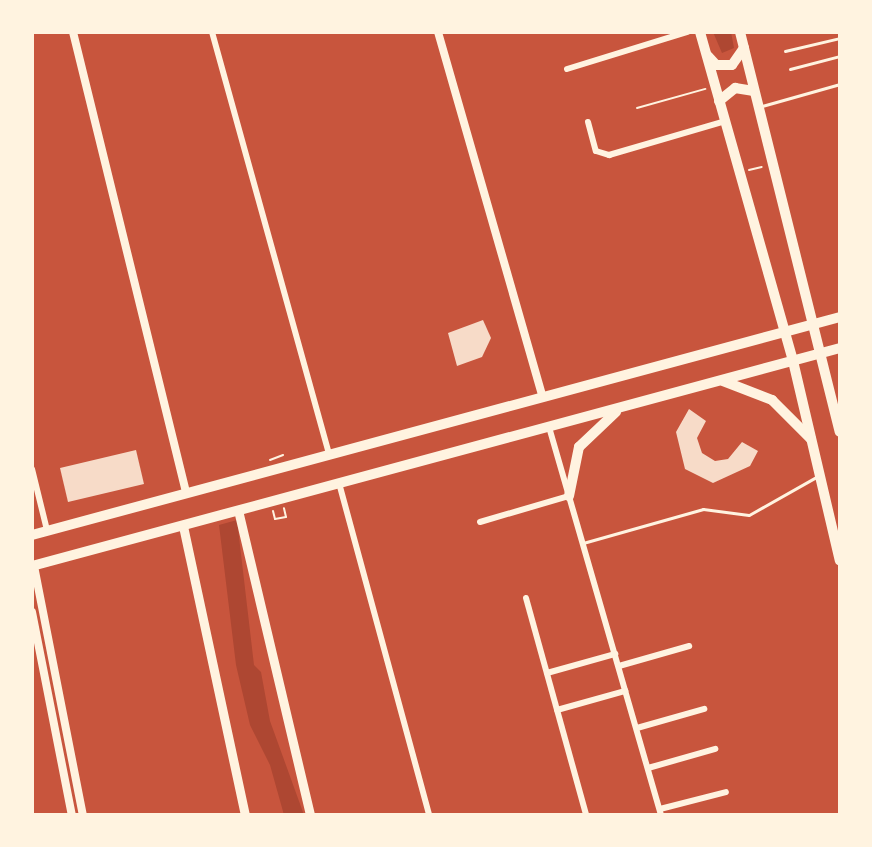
<!DOCTYPE html>
<html>
<head>
<meta charset="utf-8">
<style>
	body { margin:0 }
	#map { position:relative; width:872px; height:847px; overflow:hidden; background:#c8553d; font-family:Karla,sans-serif }
	div>[style] { position:absolute }
	.green>* { inset:0; background:#ae4732 }
	.building>* { inset:0; background:#f7dbc8 }
	.path>* { height:2px; margin:-1px; padding:0 1px; transform-origin:1px; border-radius:1px; background:#fff3e0 }
	.service>* { height:3px; margin:-1.5px; padding:0 1.5px; transform-origin:1.5px; border-radius:1.5px; background:#fff3e0 }
	.minor>* { height:6px; margin:-3px; padding:0 3px; transform-origin:3px; border-radius:3px; background:#fff3e0 }
	.tertiary>* { height:8px; margin:-4px; padding:0 4px; transform-origin:4px; border-radius:4px; background:#fff3e0 }
	.secondary>* { height:9px; margin:-4.5px; padding:0 4.5px; transform-origin:4.5px; border-radius:4.5px; background:#fff3e0 }
	.primary>* { height:10px; margin:-5px; padding:0 5px; transform-origin:5px; border-radius:5px; background:#fff3e0 }
	span { translate:-50% -50%; white-space:nowrap; text-align:center; line-height:1.15; -webkit-text-stroke:7px #fff3e0; paint-order:stroke }
	.frame { position:absolute; inset:0; border:34px solid #fff3e0; pointer-events:none }
</style>
</head>
<body>
<div id="map">
	<div class="green">
		<i style="clip-path:polygon(713px 32px,731px 32px,734px 48px,722px 53px)"></i>
		<i style="clip-path:polygon(237px 520px,254px 665px,261px 672px,270px 721px,304px 815px,284px 815px,270px 765px,250px 725px,236px 665px,219px 525px)"></i>
	</div>
	<div class="building">
		<i style="clip-path:polygon(483px 320px,491px 338px,482px 357px,457px 366px,448px 333px)"></i>
		<i style="clip-path:polygon(689px 409px,706px 421px,697px 438px,702px 453px,715px 461px,728px 459px,742px 442px,758px 451px,750px 466px,713px 483px,685px 469px,676px 432px)"></i>
		<i style="clip-path:polygon(136px 450px,144px 484px,68px 502px,60px 468px)"></i>
	</div>
	<div class="path">
		<i style="left:637px;top:108px;width:71px;rotate:-15.6deg"></i>
		<i style="left:749px;top:170px;width:13px;rotate:-13deg"></i>
		<i style="left:270px;top:460px;width:14px;rotate:-21deg"></i>
		<i style="left:273px;top:511px;width:8px;rotate:76deg"></i>
		<i style="left:275px;top:519px;width:11px;rotate:-10deg"></i>
		<i style="left:286px;top:517px;width:9px;rotate:-103deg"></i>
	</div>
	<div class="service">
		<i style="left:785px;top:51px;width:57px;rotate:-13.3deg"></i>
		<i style="left:790px;top:69px;width:52px;rotate:-14.6deg"></i>
		<i style="left:762px;top:106px;width:81px;rotate:-15.8deg"></i>
		<i style="left:583px;top:543px;width:125px;rotate:-15.8deg"></i>
		<i style="left:703px;top:509px;width:46px;rotate:7.4deg"></i>
		<i style="left:749px;top:515px;width:79px;rotate:-29.5deg"></i>
	</div>
	<div class="minor">
		<i style="left:212px;top:32px;width:438px;rotate:74.5deg"></i>
		<i style="left:567px;top:69px;width:126px;rotate:-17.1deg"></i>
		<i style="left:588px;top:122px;width:30px;rotate:75deg"></i>
		<i style="left:596px;top:151px;width:14px;rotate:17deg"></i>
		<i style="left:609px;top:155px;width:121px;rotate:-16.3deg"></i>
		<i style="left:549px;top:427px;width:404px;rotate:73.9deg"></i>
		<i style="left:32px;top:469px;width:63px;rotate:76.2deg"></i>
		<i style="left:339px;top:483px;width:344px;rotate:74.8deg"></i>
		<i style="left:480px;top:522px;width:93px;rotate:-16.3deg"></i>
		<i style="left:526px;top:598px;width:224px;rotate:74.5deg"></i>
		<i style="left:619px;top:666px;width:73px;rotate:-15.9deg"></i>
		<i style="left:547px;top:673px;width:71px;rotate:-15.6deg"></i>
		<i style="left:557px;top:710px;width:71px;rotate:-15.6deg"></i>
		<i style="left:637px;top:728px;width:70px;rotate:-15.8deg"></i>
		<i style="left:648px;top:768px;width:70px;rotate:-15.8deg"></i>
		<i style="left:660px;top:809px;width:68px;rotate:-14.4deg"></i>
	</div>
	<div class="tertiary">
		<i style="left:73px;top:32px;width:475px;rotate:76.2deg"></i>
		<i style="left:438px;top:32px;width:380px;rotate:74deg"></i>
		<i style="left:34px;top:566px;width:254px;rotate:78.9deg"></i>
		<i style="left:32px;top:612px;width:207px;rotate:78.9deg"></i>
	</div>
	<div class="secondary">
		<i style="left:238px;top:510px;width:313px;rotate:76.7deg"></i>
		<i style="left:183px;top:526px;width:296px;rotate:77.9deg"></i>
	</div>
	<div class="primary">
		<i style="left:700px;top:32px;width:342px;rotate:74.2deg"></i>
		<i style="left:793px;top:361px;width:205px;rotate:76.8deg"></i>
		<i style="left:740px;top:32px;width:412px;rotate:76deg"></i>
		<i style="left:708px;top:56px;width:12px;rotate:48deg"></i>
		<i style="left:716px;top:65px;width:16px"></i>
		<i style="left:732px;top:65px;width:21px;rotate:-55deg"></i>
		<i style="left:719px;top:101px;width:21px;rotate:-39deg"></i>
		<i style="left:735px;top:88px;width:19px;rotate:9deg"></i>
		<i style="left:723px;top:381px;width:53px;rotate:21.2deg"></i>
		<i style="left:772px;top:400px;width:55px;rotate:45deg"></i>
		<i style="left:569px;top:496px;width:50px;rotate:-78.5deg"></i>
		<i style="left:579px;top:447px;width:51px;rotate:-43.4deg"></i>
		<i style="left:32px;top:535px;width:837px;rotate:-15.1deg"></i>
		<i style="left:32px;top:566px;width:837px;rotate:-15.1deg"></i>
	</div>
	<div class="frame"></div>
</div>
</body>
</html>
